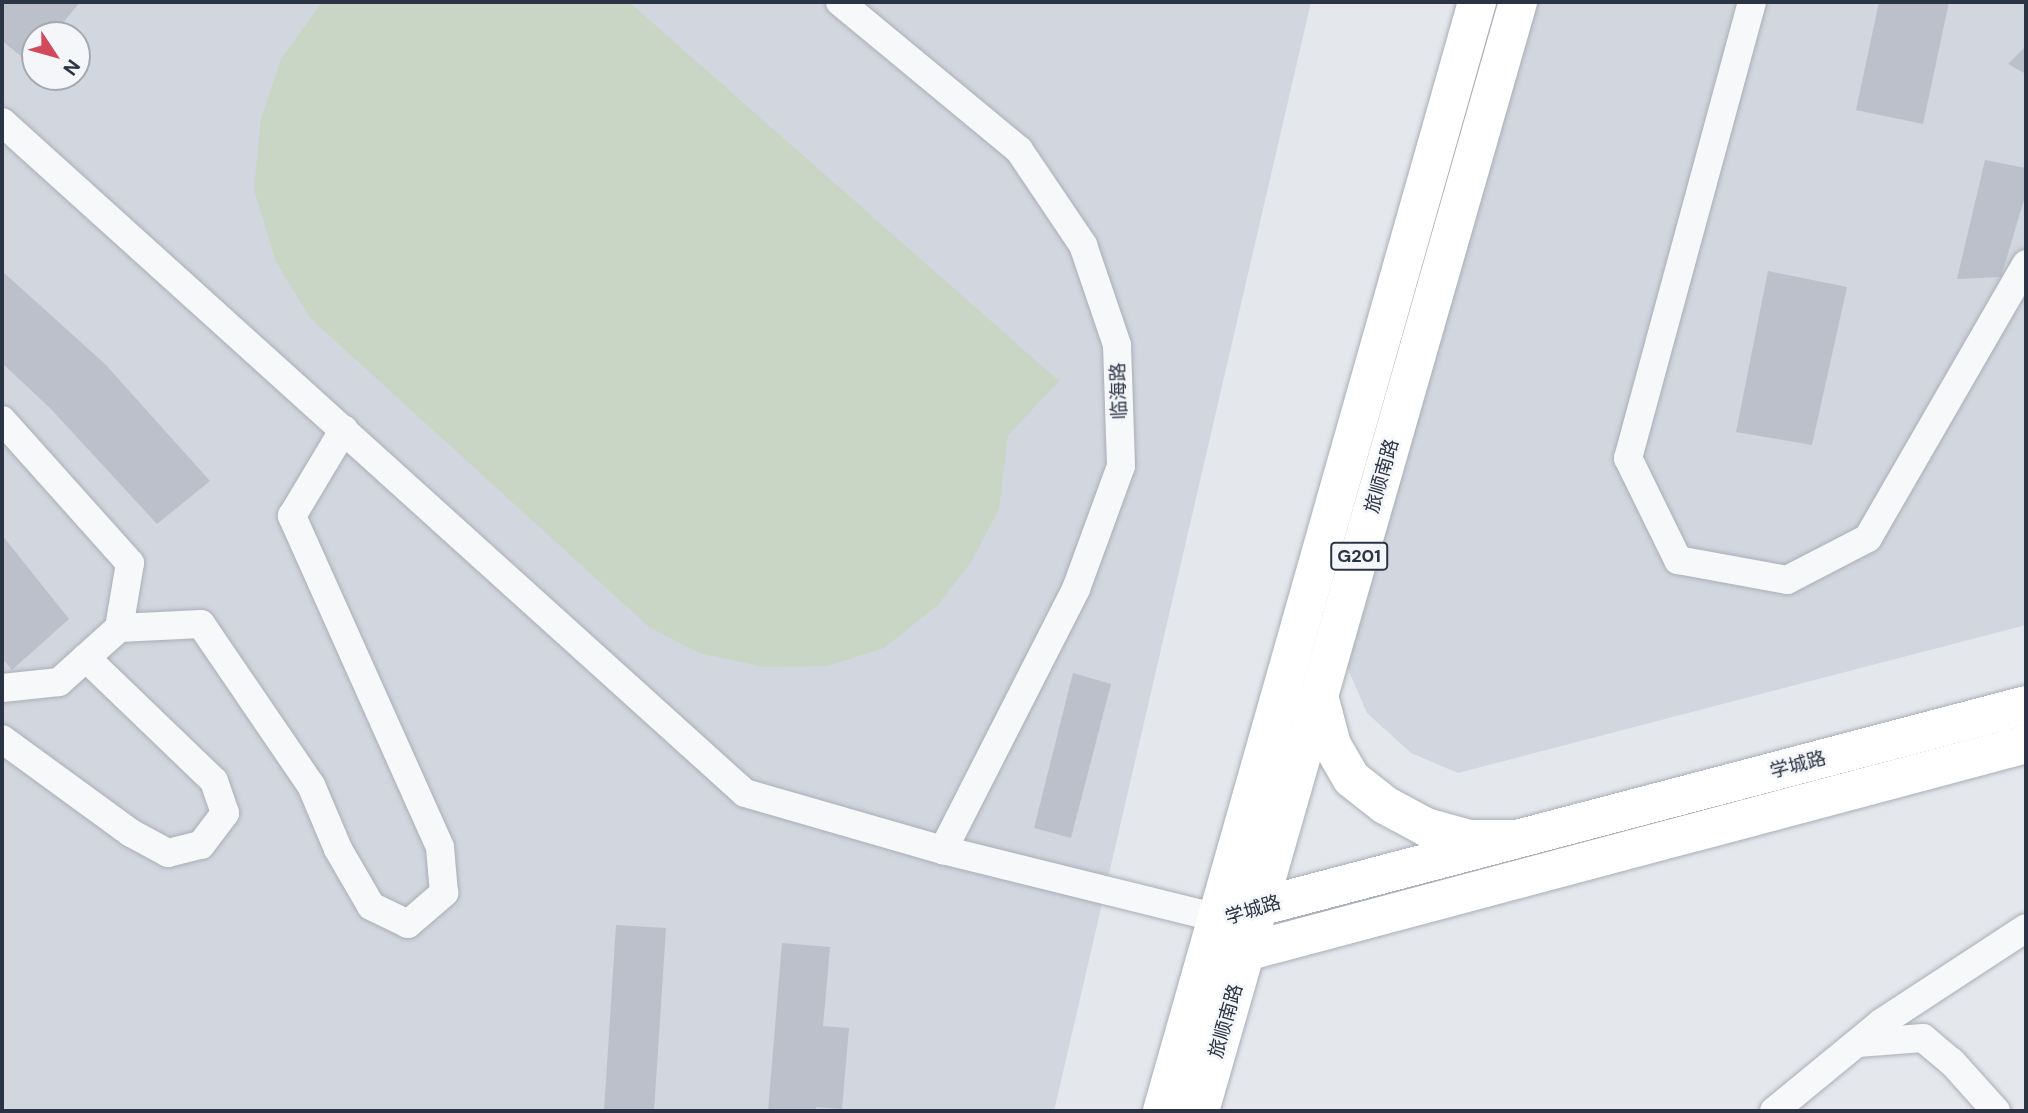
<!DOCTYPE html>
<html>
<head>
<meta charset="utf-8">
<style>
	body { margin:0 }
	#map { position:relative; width:2028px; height:1113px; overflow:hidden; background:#e4e7ec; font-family:"DM Sans","Noto Sans SC",sans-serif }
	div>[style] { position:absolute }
	.built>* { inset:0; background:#d2d6de }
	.green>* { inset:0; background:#c9d6c5 }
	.building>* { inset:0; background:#bbc0ca }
	.roads { filter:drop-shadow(0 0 2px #a9aeb7) drop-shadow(0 0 2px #a9aeb7) }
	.minor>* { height:28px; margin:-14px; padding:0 14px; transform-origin:14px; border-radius:14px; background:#f7f8fa }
	.secondary>* { height:38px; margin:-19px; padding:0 19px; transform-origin:19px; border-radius:19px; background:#fff }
	.trunk>* { height:38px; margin:-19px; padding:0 19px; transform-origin:19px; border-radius:19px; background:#fff }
	span { translate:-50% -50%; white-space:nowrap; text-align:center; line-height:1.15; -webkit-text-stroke:5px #f4f6f9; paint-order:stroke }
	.shield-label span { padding:2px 5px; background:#f4f6f9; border:2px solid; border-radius:5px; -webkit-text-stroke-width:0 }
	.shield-label { font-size:18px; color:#2b3445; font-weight:700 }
	.street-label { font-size:19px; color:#2b3445 }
	.frame { position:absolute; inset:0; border:4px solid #2b3445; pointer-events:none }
	.north { position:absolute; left:21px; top:21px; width:70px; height:70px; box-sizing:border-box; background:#f4f6f9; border:2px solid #a4a8b1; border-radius:50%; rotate:126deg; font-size:19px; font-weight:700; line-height:28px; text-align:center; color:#2b3445 }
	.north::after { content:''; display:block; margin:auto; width:24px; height:32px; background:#d1495b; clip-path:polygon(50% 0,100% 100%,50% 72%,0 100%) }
</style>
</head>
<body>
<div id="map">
	<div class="built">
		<i style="clip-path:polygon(evenodd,2px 2px,1311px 2px,1054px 1111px,2px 1111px,2px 2px,35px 35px,77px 35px,77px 77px,35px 77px,35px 35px)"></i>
		<i style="clip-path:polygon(1538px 2px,2026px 2px,2026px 625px,1458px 773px,1411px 753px,1367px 713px,1342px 655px)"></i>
	</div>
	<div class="green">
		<i style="clip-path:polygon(322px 2px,629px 2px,1059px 381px,1008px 436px,999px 509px,971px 562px,938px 605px,884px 648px,827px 666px,764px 667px,699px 653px,649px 627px,310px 318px,276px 262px,254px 190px,261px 119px,281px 59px)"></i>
	</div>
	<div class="building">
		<i style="clip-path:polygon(2px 2px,80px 2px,53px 35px,35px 35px,35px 58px,31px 64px,2px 41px)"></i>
		<i style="clip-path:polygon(1879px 2px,1949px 2px,1923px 124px,1856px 110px)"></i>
		<i style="clip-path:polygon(2026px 46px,2026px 74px,2008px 64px)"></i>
		<i style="clip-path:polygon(1985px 160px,2026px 168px,2026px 193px,2001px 277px,1957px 279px)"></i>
		<i style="clip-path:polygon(2px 271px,105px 364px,210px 481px,157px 524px,50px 408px,2px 363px)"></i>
		<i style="clip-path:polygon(1768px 271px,1847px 287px,1812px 445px,1736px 432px)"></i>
		<i style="clip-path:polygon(2px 535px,69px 619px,12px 670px,2px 658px)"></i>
		<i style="clip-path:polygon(1073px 673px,1111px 684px,1071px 838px,1034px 828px)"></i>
		<i style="clip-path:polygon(616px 925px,666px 928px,654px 1111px,604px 1111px)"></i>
		<i style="clip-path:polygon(782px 943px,830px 947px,823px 1026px,849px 1028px,842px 1109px,816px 1107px,816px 1111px,768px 1111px)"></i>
	</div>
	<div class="roads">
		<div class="minor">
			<i style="left:840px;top:2px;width:232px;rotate:39.6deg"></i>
			<i style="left:1019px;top:150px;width:115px;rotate:56deg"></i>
			<i style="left:1083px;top:245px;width:106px;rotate:71.2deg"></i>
			<i style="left:1117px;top:345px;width:121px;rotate:88.1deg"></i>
			<i style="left:1121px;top:466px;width:131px;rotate:110.1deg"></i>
			<i style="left:1076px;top:589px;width:293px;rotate:117deg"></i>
			<i style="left:1752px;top:2px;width:473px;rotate:105.2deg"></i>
			<i style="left:1628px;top:458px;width:114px;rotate:63.9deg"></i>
			<i style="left:1678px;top:560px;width:111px;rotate:10.4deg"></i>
			<i style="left:1787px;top:580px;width:91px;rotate:-27.4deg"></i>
			<i style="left:1868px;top:538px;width:316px;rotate:-60deg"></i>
			<i style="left:2px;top:122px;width:1001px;rotate:42.09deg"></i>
			<i style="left:745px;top:793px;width:206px;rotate:16.1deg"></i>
			<i style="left:943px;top:850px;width:282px;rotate:13.9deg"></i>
			<i style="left:2px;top:420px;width:192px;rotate:48.2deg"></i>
			<i style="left:130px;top:563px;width:66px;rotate:99.6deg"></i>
			<i style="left:119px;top:628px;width:81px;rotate:138deg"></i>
			<i style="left:59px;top:682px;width:57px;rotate:174deg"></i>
			<i style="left:119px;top:628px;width:82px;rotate:-2.8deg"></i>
			<i style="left:201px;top:624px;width:195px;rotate:55.7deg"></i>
			<i style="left:311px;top:785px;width:69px;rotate:67.1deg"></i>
			<i style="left:338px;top:849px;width:66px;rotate:59.9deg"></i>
			<i style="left:371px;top:906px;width:41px;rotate:25.9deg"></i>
			<i style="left:408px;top:924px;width:48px;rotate:-40.7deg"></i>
			<i style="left:444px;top:893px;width:46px;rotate:-95deg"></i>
			<i style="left:440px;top:847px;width:363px;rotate:-114.1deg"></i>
			<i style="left:292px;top:516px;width:101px;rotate:-59.1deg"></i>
			<i style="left:2px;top:739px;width:160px;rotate:36.1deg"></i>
			<i style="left:131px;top:833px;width:42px;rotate:28.4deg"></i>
			<i style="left:168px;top:853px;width:34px;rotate:-14deg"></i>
			<i style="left:201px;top:845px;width:40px;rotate:-53deg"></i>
			<i style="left:225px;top:813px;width:34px;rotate:-109deg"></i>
			<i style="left:214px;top:781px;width:178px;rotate:-136.1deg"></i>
			<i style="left:1858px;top:1043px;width:65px;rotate:-4.4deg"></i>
			<i style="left:1923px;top:1038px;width:38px;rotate:40deg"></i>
			<i style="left:1952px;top:1062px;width:66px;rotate:48.1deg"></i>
			<i style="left:1774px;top:1111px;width:139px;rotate:-39.4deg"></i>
			<i style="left:1881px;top:1023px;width:173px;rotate:-33.2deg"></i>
		</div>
		<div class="secondary">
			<i style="left:2026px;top:705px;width:837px;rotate:165.25deg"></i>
			<i style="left:1217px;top:918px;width:45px;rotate:49.5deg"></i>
			<i style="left:1246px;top:952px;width:807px;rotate:-14.93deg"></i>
		</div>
		<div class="trunk">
			<i style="left:1319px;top:696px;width:51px;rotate:75.1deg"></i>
			<i style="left:1332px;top:745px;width:39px;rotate:60deg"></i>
			<i style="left:1352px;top:779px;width:42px;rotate:38.2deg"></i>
			<i style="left:1385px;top:805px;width:47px;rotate:28.2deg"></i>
			<i style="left:1426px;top:827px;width:45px;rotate:15.6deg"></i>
			<i style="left:1469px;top:839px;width:47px"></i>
			<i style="left:1162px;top:1111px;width:1153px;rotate:-74.14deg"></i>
			<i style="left:1200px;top:1111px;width:1154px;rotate:-74deg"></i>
		</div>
	</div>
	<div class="shield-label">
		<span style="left:1359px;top:556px">G201</span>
	</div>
	<div class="street-label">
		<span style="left:1119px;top:391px;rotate:-92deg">临海路</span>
		<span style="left:1382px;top:476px;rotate:-74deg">旅顺南路</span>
		<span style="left:1798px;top:765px;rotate:-15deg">学城路</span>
		<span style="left:1253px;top:910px;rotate:-17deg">学城路</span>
		<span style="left:1226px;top:1021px;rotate:-74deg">旅顺南路</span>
	</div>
	<div class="frame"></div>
	<div class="north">N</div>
</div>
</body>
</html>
